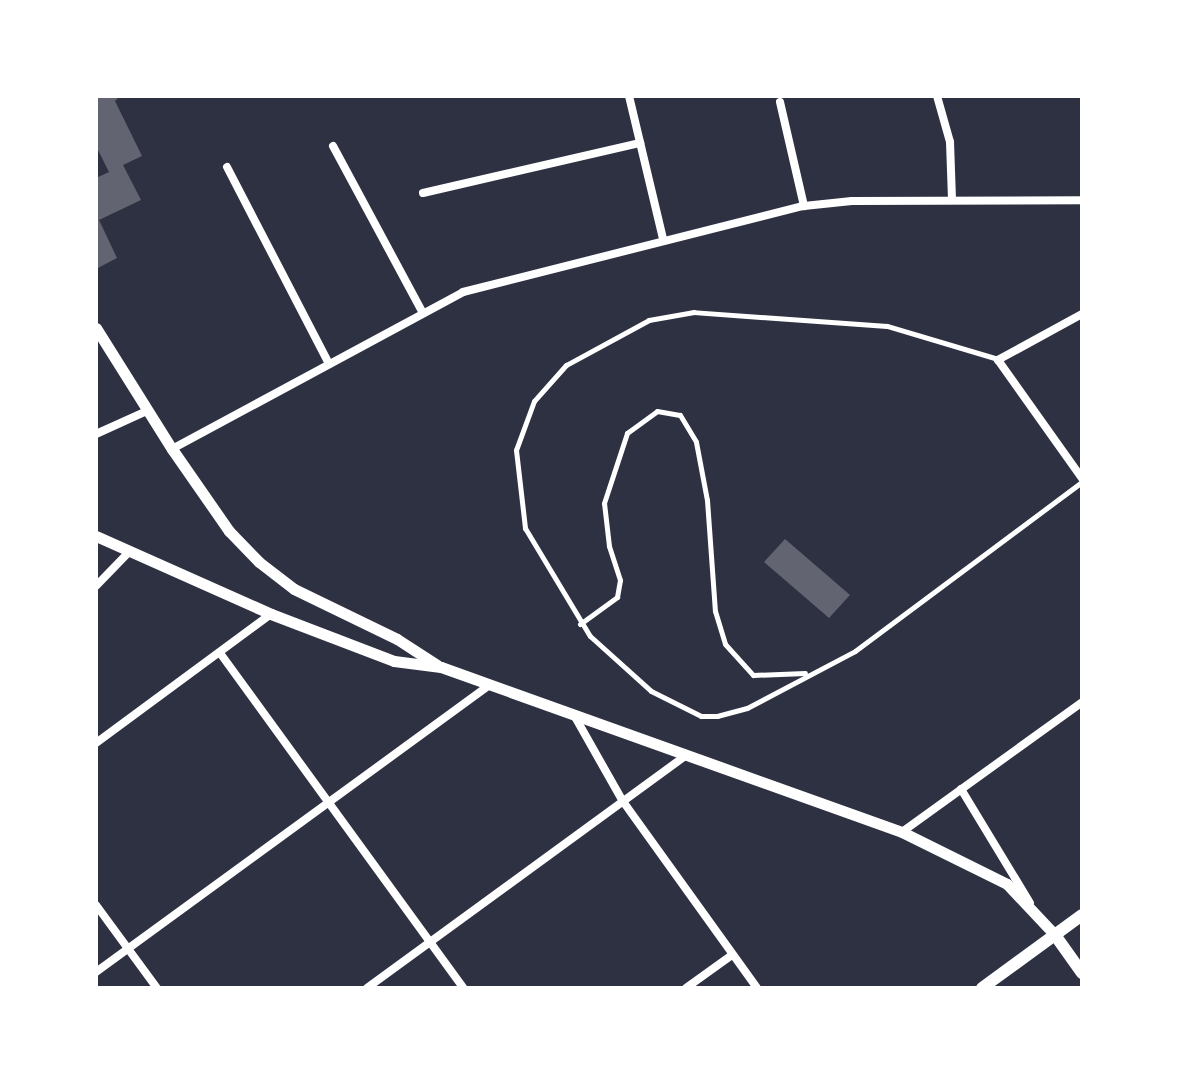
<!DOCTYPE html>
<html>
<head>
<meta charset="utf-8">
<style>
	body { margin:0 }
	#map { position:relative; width:1178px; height:1084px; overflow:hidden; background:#2d3142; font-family:"Sofia Sans Condensed",sans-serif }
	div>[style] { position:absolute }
	.building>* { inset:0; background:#626471 }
	.service>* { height:5px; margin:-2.5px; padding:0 2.5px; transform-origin:2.5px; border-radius:2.5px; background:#fff }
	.minor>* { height:8px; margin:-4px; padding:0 4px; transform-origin:4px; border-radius:4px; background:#fff }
	.tertiary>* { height:11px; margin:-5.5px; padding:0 5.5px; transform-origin:5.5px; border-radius:5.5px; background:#fff }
	.secondary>* { height:12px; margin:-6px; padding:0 6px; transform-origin:6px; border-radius:6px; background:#fff }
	span { translate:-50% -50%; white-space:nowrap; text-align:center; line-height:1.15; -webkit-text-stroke:8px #fff; paint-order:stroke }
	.frame { position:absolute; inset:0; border:98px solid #fff; pointer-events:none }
</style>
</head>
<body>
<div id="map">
	<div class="building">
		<i style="clip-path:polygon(96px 96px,120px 96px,115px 101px,142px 156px,123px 165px,141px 200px,99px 220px,117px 258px,96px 269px,96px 178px,109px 172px,96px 146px)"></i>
		<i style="clip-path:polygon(785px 539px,850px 595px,829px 618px,764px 562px)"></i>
	</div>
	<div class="service">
		<i style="left:998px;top:359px;width:116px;rotate:-163.4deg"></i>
		<i style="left:887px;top:326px;width:194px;rotate:-175.9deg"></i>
		<i style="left:694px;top:312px;width:46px;rotate:169.9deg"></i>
		<i style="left:649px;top:320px;width:94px;rotate:151.5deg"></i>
		<i style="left:566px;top:365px;width:48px;rotate:131.6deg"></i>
		<i style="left:534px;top:401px;width:52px;rotate:110.2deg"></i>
		<i style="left:516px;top:450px;width:79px;rotate:83.4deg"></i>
		<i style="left:525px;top:528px;width:126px;rotate:59deg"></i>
		<i style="left:590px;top:636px;width:82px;rotate:42deg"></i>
		<i style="left:651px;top:691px;width:56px;rotate:26.6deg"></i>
		<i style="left:701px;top:716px;width:16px"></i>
		<i style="left:717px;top:716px;width:31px;rotate:-15deg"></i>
		<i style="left:747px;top:708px;width:122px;rotate:-27.8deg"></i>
		<i style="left:855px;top:651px;width:283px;rotate:-36.7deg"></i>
		<i style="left:580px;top:624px;width:46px;rotate:-36.1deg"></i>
		<i style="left:617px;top:597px;width:17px;rotate:-80deg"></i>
		<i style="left:620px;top:580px;width:36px;rotate:-108deg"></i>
		<i style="left:609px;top:546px;width:43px;rotate:-96.6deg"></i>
		<i style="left:604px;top:503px;width:74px;rotate:-71.8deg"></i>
		<i style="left:627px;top:433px;width:37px;rotate:-36deg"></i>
		<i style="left:657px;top:411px;width:23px;rotate:10deg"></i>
		<i style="left:680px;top:415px;width:31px;rotate:59deg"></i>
		<i style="left:696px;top:442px;width:59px;rotate:79.3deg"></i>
		<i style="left:707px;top:500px;width:111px;rotate:85.9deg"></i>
		<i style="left:715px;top:611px;width:34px;rotate:73deg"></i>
		<i style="left:725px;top:644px;width:42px;rotate:47.9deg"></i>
		<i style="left:753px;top:675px;width:52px;rotate:-2.2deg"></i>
	</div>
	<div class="minor">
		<i style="left:629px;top:96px;width:147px;rotate:76.6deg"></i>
		<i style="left:937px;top:96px;width:48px;rotate:74.2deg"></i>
		<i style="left:950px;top:142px;width:57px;rotate:88deg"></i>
		<i style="left:780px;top:102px;width:107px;rotate:77deg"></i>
		<i style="left:333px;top:146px;width:190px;rotate:61.7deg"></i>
		<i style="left:227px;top:167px;width:222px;rotate:62.6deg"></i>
		<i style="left:423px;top:193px;width:223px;rotate:-13deg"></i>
		<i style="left:1082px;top:314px;width:96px;rotate:151.3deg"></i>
		<i style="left:998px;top:360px;width:145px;rotate:54.6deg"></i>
		<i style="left:96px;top:434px;width:56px;rotate:-24.3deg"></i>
		<i style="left:172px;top:449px;width:331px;rotate:-28.3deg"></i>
		<i style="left:463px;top:292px;width:352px;rotate:-14.2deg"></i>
		<i style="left:804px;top:206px;width:48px;rotate:-5.9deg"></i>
		<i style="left:852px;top:201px;width:230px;rotate:-0.2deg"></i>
		<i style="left:96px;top:586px;width:47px;rotate:-45.9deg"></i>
		<i style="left:220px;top:653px;width:414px;rotate:54deg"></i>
		<i style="left:574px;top:715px;width:98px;rotate:60.5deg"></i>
		<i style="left:622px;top:800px;width:231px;rotate:54.3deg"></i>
		<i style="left:96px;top:743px;width:217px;rotate:-36.4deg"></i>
		<i style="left:961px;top:789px;width:133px;rotate:58.8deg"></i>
		<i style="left:902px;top:832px;width:222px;rotate:-35.8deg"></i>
		<i style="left:96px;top:905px;width:103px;rotate:53.7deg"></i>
		<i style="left:96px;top:972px;width:487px;rotate:-36.1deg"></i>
		<i style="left:367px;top:988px;width:395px;rotate:-36.1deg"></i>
		<i style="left:686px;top:988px;width:57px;rotate:-35.7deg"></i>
	</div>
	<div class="tertiary">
		<i style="left:96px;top:328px;width:143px;rotate:57.9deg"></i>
		<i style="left:172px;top:449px;width:100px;rotate:55.2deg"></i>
		<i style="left:229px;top:531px;width:43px;rotate:45.9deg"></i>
		<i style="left:259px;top:562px;width:44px;rotate:37.6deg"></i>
		<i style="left:294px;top:589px;width:114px;rotate:25.9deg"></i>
		<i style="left:397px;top:639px;width:48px;rotate:33deg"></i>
		<i style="left:96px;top:536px;width:192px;rotate:24deg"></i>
		<i style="left:271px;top:614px;width:132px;rotate:20.9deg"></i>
		<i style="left:394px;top:661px;width:47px;rotate:7.3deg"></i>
		<i style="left:441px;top:667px;width:490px;rotate:19.7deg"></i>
		<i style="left:902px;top:832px;width:117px;rotate:26.3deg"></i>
		<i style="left:1007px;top:884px;width:70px;rotate:46.7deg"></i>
	</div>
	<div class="secondary">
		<i style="left:1055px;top:935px;width:47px;rotate:54.6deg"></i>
		<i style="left:982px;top:988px;width:124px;rotate:-36.1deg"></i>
	</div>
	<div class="frame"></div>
</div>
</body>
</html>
